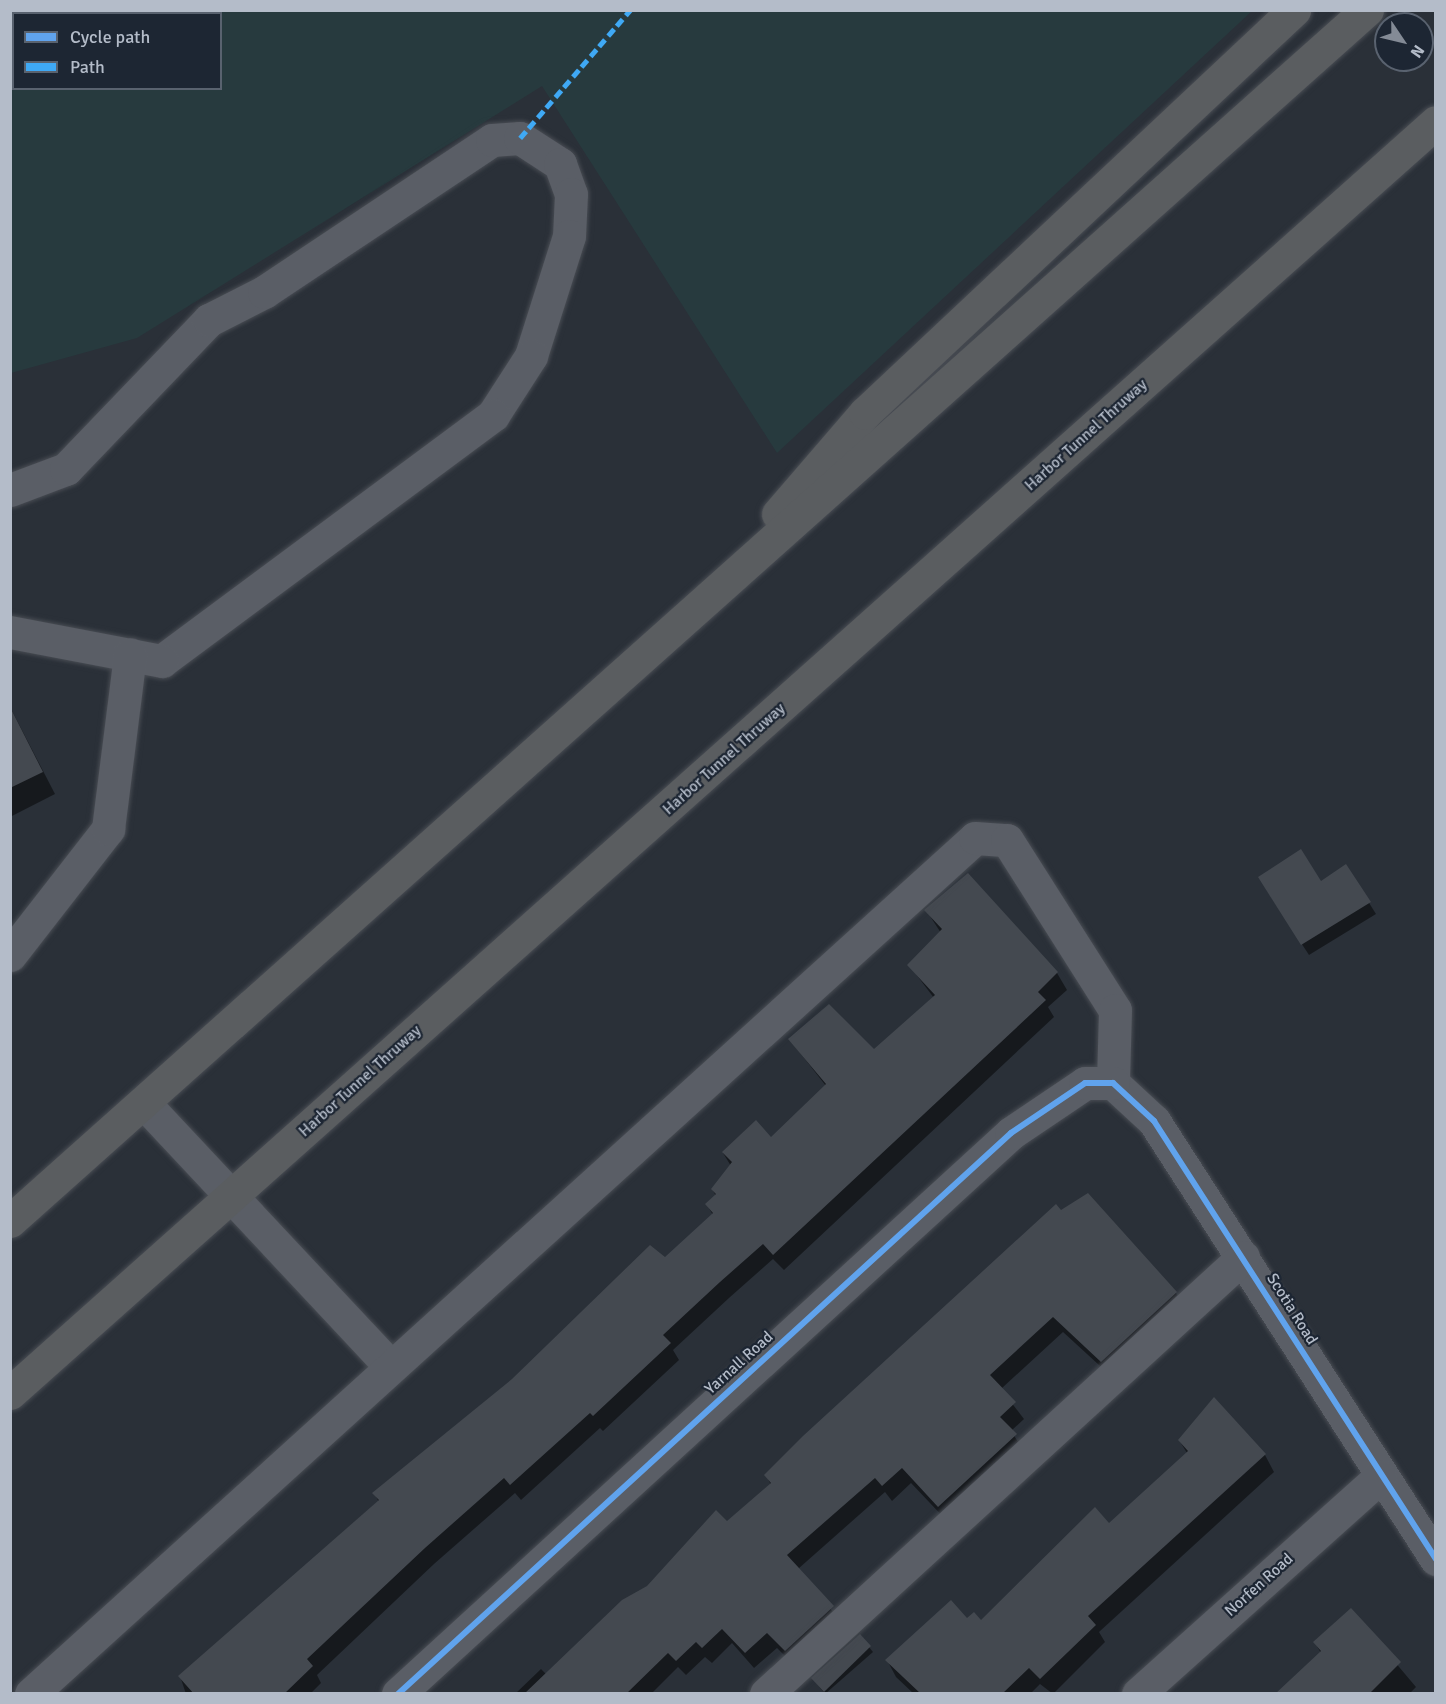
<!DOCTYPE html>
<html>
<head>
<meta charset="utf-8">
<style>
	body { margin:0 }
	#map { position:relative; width:1446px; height:1704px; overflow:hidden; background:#2a3038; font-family:Signika,sans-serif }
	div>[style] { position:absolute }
	.green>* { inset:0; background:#273a3e }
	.shadow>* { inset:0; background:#0007 }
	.building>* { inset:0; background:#444950 }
	.roads { filter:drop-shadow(0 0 2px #484c53) drop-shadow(0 0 2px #484c53) }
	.minor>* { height:33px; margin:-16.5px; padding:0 16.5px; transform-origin:16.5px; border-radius:16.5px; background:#5a5e66 }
	.highway>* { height:33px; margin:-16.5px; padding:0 16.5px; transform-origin:16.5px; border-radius:16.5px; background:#5a5d60 }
	.quiet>* { height:4.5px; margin-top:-2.25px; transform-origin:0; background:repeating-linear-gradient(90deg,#3fa9f5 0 9px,transparent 0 13.5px) }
	.cycleway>* { height:6px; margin:-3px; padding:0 3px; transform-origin:3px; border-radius:3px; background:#60a3ed }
	span { translate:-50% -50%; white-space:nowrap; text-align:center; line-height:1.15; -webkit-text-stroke:4.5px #1d2633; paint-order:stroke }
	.street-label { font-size:16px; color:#b4bcc9 }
	.frame { position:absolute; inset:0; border:12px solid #b4bcc9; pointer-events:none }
	.legend { position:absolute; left:12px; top:12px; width:210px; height:78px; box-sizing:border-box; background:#1d2633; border:2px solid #59626f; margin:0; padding:8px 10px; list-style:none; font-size:18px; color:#b4bcc9 }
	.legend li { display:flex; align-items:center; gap:12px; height:30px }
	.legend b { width:30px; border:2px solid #59626f }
	.north { position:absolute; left:1374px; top:12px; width:60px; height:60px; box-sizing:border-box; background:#1d2633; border:2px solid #59626f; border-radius:50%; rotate:125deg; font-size:16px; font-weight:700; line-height:24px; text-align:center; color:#b4bcc9 }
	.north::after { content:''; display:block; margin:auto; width:21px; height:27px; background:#848b96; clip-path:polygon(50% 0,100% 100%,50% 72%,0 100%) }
</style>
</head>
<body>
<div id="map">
	<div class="green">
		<i style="clip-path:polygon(evenodd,11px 10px,1252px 10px,1252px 11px,777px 453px,542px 86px,137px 338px,11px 373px,11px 10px,14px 14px,220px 14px,220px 88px,14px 88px,14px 14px)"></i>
	</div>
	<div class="shadow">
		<i style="clip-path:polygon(10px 707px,55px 794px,10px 817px)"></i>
		<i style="clip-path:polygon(1346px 866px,1376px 914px,1309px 955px,1266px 889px,1320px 883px)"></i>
		<i style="clip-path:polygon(968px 875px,1057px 973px,1067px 990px,1048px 1007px,1054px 1017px,784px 1270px,773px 1259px,729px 1298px,673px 1350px,679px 1360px,603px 1431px,600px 1428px,521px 1500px,515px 1493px,434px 1564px,317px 1675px,321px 1683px,310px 1694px,186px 1694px,180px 1676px,379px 1502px,374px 1493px,665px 1259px,713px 1215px,707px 1205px,716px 1196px,712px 1189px,731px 1166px,723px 1153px,771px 1139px,826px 1086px,790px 1040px,874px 1051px,934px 998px,909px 965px,941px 933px,926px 910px)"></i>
		<i style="clip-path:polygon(1056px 1207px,1176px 1293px,1185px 1308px,1111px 1376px,1063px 1332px,1001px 1389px,1024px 1419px,1011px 1431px,1024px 1451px,948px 1522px,911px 1483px,892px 1501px,885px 1492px,798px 1569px,842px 1623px,795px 1666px,777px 1648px,754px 1668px,732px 1643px,712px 1663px,705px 1657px,686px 1675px,678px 1667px,651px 1694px,515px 1694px,541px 1669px,546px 1674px,771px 1485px,766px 1475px)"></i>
		<i style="clip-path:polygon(1179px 1440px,1265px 1455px,1274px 1472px,1099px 1632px,1105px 1642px,1053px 1694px,1040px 1684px,1030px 1694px,914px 1694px,896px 1677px,887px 1660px,967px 1621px,981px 1622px,1109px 1525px,1187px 1453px)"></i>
		<i style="clip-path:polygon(1351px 1610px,1416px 1687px,1409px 1694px,1277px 1694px,1321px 1653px,1315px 1643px)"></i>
		<i style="clip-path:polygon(860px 1636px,873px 1652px,825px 1694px,813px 1679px)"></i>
	</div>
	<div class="building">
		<i style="clip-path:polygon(10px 707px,43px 772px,10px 788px)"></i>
		<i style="clip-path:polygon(1301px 849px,1321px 881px,1346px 864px,1371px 902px,1301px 945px,1258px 877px)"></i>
		<i style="clip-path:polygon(968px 873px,1058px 972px,1038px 992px,1046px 1000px,773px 1255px,763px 1244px,720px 1282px,663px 1335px,671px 1343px,593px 1416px,590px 1413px,510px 1485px,504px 1478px,425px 1548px,307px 1659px,313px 1666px,284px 1694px,194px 1694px,178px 1676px,379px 1500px,372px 1493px,512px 1379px,650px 1245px,665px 1257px,713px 1213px,705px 1204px,716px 1194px,711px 1189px,732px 1162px,722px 1152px,756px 1120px,771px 1137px,826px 1084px,788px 1039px,829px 1004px,874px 1049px,935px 995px,907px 965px,942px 929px,924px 910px)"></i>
		<i style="clip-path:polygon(1088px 1193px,1177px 1292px,1101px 1362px,1053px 1317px,990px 1375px,1016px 1402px,1000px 1417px,1017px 1434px,938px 1507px,902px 1468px,882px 1486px,875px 1478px,787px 1555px,834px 1606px,785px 1651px,767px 1633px,745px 1653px,722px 1629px,702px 1648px,696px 1642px,676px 1661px,668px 1653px,626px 1694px,524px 1694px,622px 1600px,647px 1586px,716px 1510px,727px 1521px,771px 1483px,764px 1475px,803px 1436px,1056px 1204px,1061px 1210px)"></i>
		<i style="clip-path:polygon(1214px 1397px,1266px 1454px,1088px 1616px,1096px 1625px,1040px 1679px,1029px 1668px,1002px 1694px,921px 1694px,885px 1660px,951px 1600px,967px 1618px,974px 1612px,981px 1620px,1095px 1507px,1109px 1523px,1188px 1451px,1178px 1440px)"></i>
		<i style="clip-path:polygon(1351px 1608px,1401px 1662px,1369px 1694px,1275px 1694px,1321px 1651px,1313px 1642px)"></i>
		<i style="clip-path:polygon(860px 1634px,871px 1646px,824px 1692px,811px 1678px)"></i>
	</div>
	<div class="roads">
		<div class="minor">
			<i style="left:10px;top:490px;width:60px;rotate:-20.6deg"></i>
			<i style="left:66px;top:469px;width:207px;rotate:-46.2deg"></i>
			<i style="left:209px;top:320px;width:62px;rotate:-27deg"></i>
			<i style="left:264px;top:292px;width:274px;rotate:-33.7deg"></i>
			<i style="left:492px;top:140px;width:28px;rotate:-4deg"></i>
			<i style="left:520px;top:138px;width:48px;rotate:33deg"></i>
			<i style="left:560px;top:164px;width:32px;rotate:70deg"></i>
			<i style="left:571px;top:194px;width:42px;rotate:92.7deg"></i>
			<i style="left:569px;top:236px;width:126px;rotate:107.6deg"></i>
			<i style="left:531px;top:356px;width:70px;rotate:122.8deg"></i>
			<i style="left:493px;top:415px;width:412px;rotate:143.4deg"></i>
			<i style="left:162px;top:661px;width:155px;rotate:-169.2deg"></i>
			<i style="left:10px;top:955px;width:160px;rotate:-52.1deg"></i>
			<i style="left:108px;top:829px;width:176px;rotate:-82.8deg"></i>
			<i style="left:1113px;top:1083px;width:56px;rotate:42.8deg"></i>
			<i style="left:1154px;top:1121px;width:521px;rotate:57.23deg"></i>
			<i style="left:144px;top:1103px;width:360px;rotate:46.9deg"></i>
			<i style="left:31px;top:1694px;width:1274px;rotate:-42.2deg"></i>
			<i style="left:975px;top:838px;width:32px;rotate:4deg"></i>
			<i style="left:1007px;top:840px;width:201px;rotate:57.6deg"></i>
			<i style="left:1115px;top:1010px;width:73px;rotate:91.6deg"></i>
			<i style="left:398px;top:1694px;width:831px;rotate:-42.46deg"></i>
			<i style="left:1011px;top:1133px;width:89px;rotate:-34deg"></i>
			<i style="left:1085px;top:1083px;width:28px"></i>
			<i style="left:766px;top:1694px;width:647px;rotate:-42.49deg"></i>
			<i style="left:1138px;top:1694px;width:325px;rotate:-41.9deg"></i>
		</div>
		<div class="highway">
			<i style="left:778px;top:514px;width:133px;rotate:-49.3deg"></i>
			<i style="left:865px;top:413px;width:589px;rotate:-43.21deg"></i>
			<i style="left:10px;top:1221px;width:1819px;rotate:-41.75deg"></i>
			<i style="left:10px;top:1393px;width:1910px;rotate:-41.71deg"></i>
		</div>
	</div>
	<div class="quiet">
		<i style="left:520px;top:138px;width:169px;rotate:-49.3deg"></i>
	</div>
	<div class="cycleway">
		<i style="left:398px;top:1694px;width:831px;rotate:-42.46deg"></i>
		<i style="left:1011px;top:1133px;width:89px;rotate:-34deg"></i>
		<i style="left:1085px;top:1083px;width:28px"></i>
		<i style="left:1113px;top:1083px;width:56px;rotate:42.8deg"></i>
		<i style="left:1154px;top:1121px;width:521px;rotate:57.23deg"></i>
	</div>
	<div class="street-label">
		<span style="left:1086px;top:435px;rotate:-42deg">Harbor Tunnel Thruway</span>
		<span style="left:724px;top:759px;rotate:-42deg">Harbor Tunnel Thruway</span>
		<span style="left:360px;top:1081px;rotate:-42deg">Harbor Tunnel Thruway</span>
		<span style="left:1292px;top:1309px;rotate:58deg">Scotia Road</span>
		<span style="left:739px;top:1363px;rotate:-42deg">Yarnall Road</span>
		<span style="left:1259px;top:1585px;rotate:-42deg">Norfen Road</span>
	</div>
	<div class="frame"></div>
	<ul class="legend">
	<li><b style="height:8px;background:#60a3ed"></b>Cycle path</li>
	<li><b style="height:8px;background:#3fa9f5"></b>Path</li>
	</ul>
	<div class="north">N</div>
</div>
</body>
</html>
